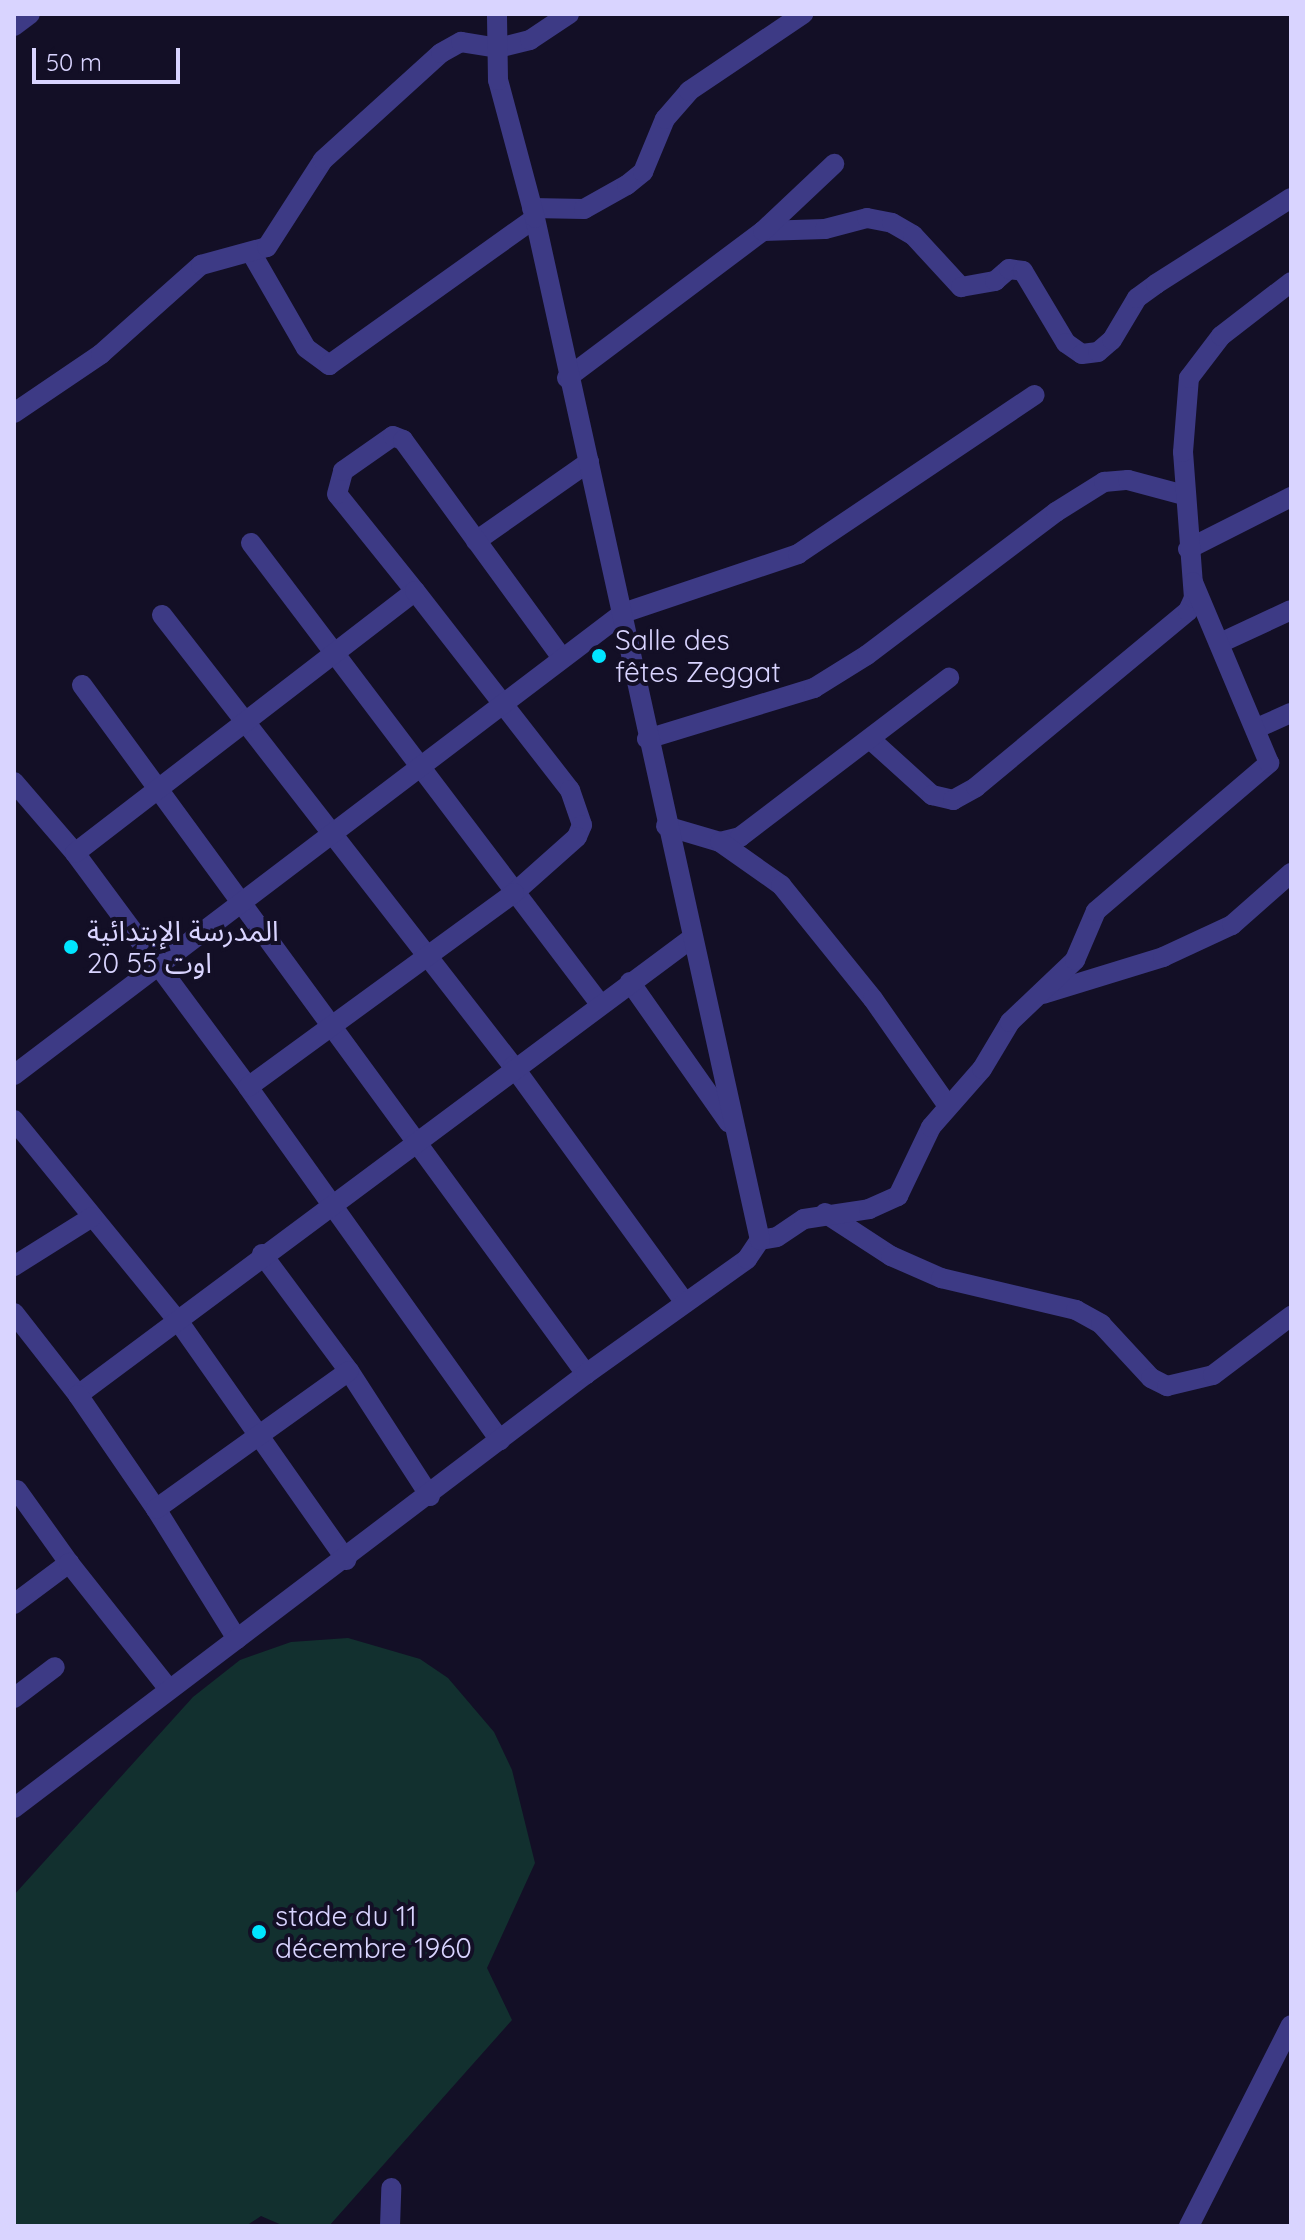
<!DOCTYPE html>
<html>
<head>
<meta charset="utf-8">
<style>
	body { margin:0 }
	#map { position:relative; width:1305px; height:2240px; overflow:hidden; background:#130f26; font-family:Quicksand,"Noto Sans Arabic",sans-serif }
	div>[style] { position:absolute }
	.green>* { inset:0; background:#12302f }
	.minor>* { height:20px; margin:-10px; padding:0 10px; transform-origin:10px; border-radius:10px; background:#3d3a85 }
	.dots>* { width:22px; height:22px; translate:-50% -50%; box-sizing:border-box; border:4px solid #130f26; border-radius:50% }
	span { translate:-50% -50%; white-space:nowrap; text-align:center; line-height:1.15; -webkit-text-stroke:8px #130f26; paint-order:stroke }
	.poi-label { font-size:28px; color:#d9d4ff }
	.left { translate:0 -50%; text-align:left }
	.frame { position:absolute; inset:0; border:16px solid #d9d4ff; pointer-events:none }
	.scale { position:absolute; left:32px; top:48px; width:148px; height:36px; box-sizing:border-box; border:4px solid #d9d4ff; border-top:0; padding-left:10px; font-size:24px; line-height:28px; white-space:nowrap; color:#d9d4ff; -webkit-text-stroke:6px #130f26; paint-order:stroke }
</style>
</head>
<body>
<div id="map">
	<div class="green">
		<i style="clip-path:polygon(348px 1638px,420px 1659px,448px 1678px,494px 1732px,512px 1770px,535px 1863px,487px 1968px,512px 2020px,329px 2226px,284px 2226px,261px 2216px,246px 2226px,14px 2226px,14px 1895px,193px 1697px,240px 1660px,291px 1642px)"></i>
	</div>
	<div class="minor">
		<i style="left:14px;top:26px;width:20px;rotate:-37deg"></i>
		<i style="left:532px;top:208px;width:52px;rotate:1.1deg"></i>
		<i style="left:584px;top:209px;width:49px;rotate:-29.2deg"></i>
		<i style="left:627px;top:185px;width:21px;rotate:-39deg"></i>
		<i style="left:643px;top:172px;width:57px;rotate:-67.5deg"></i>
		<i style="left:665px;top:119px;width:37px;rotate:-49deg"></i>
		<i style="left:689px;top:91px;width:138px;rotate:-34deg"></i>
		<i style="left:763px;top:231px;width:62px;rotate:-1.8deg"></i>
		<i style="left:825px;top:229px;width:43px;rotate:-14.7deg"></i>
		<i style="left:867px;top:218px;width:25px;rotate:11deg"></i>
		<i style="left:892px;top:223px;width:24px;rotate:30deg"></i>
		<i style="left:913px;top:235px;width:71px;rotate:47.3deg"></i>
		<i style="left:961px;top:287px;width:35px;rotate:-10deg"></i>
		<i style="left:995px;top:281px;width:18px;rotate:-41deg"></i>
		<i style="left:1009px;top:269px;width:14px;rotate:8deg"></i>
		<i style="left:1023px;top:271px;width:84px;rotate:59.2deg"></i>
		<i style="left:1066px;top:343px;width:19px;rotate:35deg"></i>
		<i style="left:1082px;top:354px;width:16px;rotate:-7deg"></i>
		<i style="left:1098px;top:352px;width:18px;rotate:-41deg"></i>
		<i style="left:1112px;top:340px;width:49px;rotate:-59.2deg"></i>
		<i style="left:1137px;top:298px;width:24px;rotate:-36deg"></i>
		<i style="left:1156px;top:284px;width:160px;rotate:-32.5deg"></i>
		<i style="left:252px;top:254px;width:108px;rotate:60.1deg"></i>
		<i style="left:306px;top:348px;width:29px;rotate:36deg"></i>
		<i style="left:329px;top:365px;width:253px;rotate:-35.5deg"></i>
		<i style="left:567px;top:378px;width:245px;rotate:-36.9deg"></i>
		<i style="left:763px;top:231px;width:98px;rotate:-43.3deg"></i>
		<i style="left:14px;top:413px;width:105px;rotate:-34.1deg"></i>
		<i style="left:101px;top:354px;width:134px;rotate:-41.7deg"></i>
		<i style="left:201px;top:265px;width:68px;rotate:-15.3deg"></i>
		<i style="left:267px;top:247px;width:103px;rotate:-57.2deg"></i>
		<i style="left:323px;top:160px;width:159px;rotate:-42.2deg"></i>
		<i style="left:441px;top:53px;width:23px;rotate:-29deg"></i>
		<i style="left:461px;top:42px;width:37px;rotate:9deg"></i>
		<i style="left:498px;top:48px;width:33px;rotate:-14deg"></i>
		<i style="left:530px;top:40px;width:47px;rotate:-33.7deg"></i>
		<i style="left:476px;top:541px;width:138px;rotate:-35deg"></i>
		<i style="left:251px;top:543px;width:578px;rotate:52.87deg"></i>
		<i style="left:1188px;top:549px;width:115px;rotate:-26.8deg"></i>
		<i style="left:415px;top:591px;width:124px;rotate:-128.8deg"></i>
		<i style="left:337px;top:494px;width:24px;rotate:-75deg"></i>
		<i style="left:343px;top:471px;width:61px;rotate:-35deg"></i>
		<i style="left:393px;top:436px;width:11px;rotate:22deg"></i>
		<i style="left:403px;top:440px;width:270px;rotate:53.9deg"></i>
		<i style="left:162px;top:615px;width:571px;rotate:52.11deg"></i>
		<i style="left:513px;top:1066px;width:291px;rotate:54deg"></i>
		<i style="left:1220px;top:643px;width:78px;rotate:-24.9deg"></i>
		<i style="left:82px;top:685px;width:854px;rotate:53.81deg"></i>
		<i style="left:1257px;top:728px;width:37px;rotate:-24deg"></i>
		<i style="left:647px;top:739px;width:175px;rotate:-17deg"></i>
		<i style="left:814px;top:688px;width:62px;rotate:-31.9deg"></i>
		<i style="left:867px;top:655px;width:237px;rotate:-37.1deg"></i>
		<i style="left:1056px;top:512px;width:57px;rotate:-32deg"></i>
		<i style="left:1104px;top:482px;width:24px;rotate:-5deg"></i>
		<i style="left:1128px;top:480px;width:58px;rotate:15deg"></i>
		<i style="left:870px;top:739px;width:84px;rotate:42.1deg"></i>
		<i style="left:932px;top:795px;width:22px;rotate:13deg"></i>
		<i style="left:953px;top:800px;width:26px;rotate:-29deg"></i>
		<i style="left:976px;top:787px;width:276px;rotate:-39.7deg"></i>
		<i style="left:1188px;top:611px;width:14px;rotate:-65deg"></i>
		<i style="left:1194px;top:598px;width:146px;rotate:-94.3deg"></i>
		<i style="left:1183px;top:452px;width:74px;rotate:-85.4deg"></i>
		<i style="left:1189px;top:378px;width:53px;rotate:-52.7deg"></i>
		<i style="left:1221px;top:336px;width:88px;rotate:-37.6deg"></i>
		<i style="left:14px;top:782px;width:94px;rotate:49.3deg"></i>
		<i style="left:75px;top:853px;width:291px;rotate:53.5deg"></i>
		<i style="left:248px;top:1087px;width:434px;rotate:54.5deg"></i>
		<i style="left:666px;top:826px;width:56px;rotate:16.5deg"></i>
		<i style="left:720px;top:842px;width:21px;rotate:-14deg"></i>
		<i style="left:740px;top:837px;width:263px;rotate:-37.3deg"></i>
		<i style="left:720px;top:842px;width:75px;rotate:35.2deg"></i>
		<i style="left:781px;top:885px;width:146px;rotate:51.1deg"></i>
		<i style="left:873px;top:999px;width:131px;rotate:55deg"></i>
		<i style="left:75px;top:853px;width:429px;rotate:-37.6deg"></i>
		<i style="left:415px;top:591px;width:252px;rotate:52.1deg"></i>
		<i style="left:570px;top:790px;width:37px;rotate:71deg"></i>
		<i style="left:582px;top:825px;width:13px;rotate:113deg"></i>
		<i style="left:577px;top:837px;width:84px;rotate:138.4deg"></i>
		<i style="left:514px;top:893px;width:329px;rotate:143.9deg"></i>
		<i style="left:630px;top:982px;width:172px;rotate:54.9deg"></i>
		<i style="left:1043px;top:994px;width:126px;rotate:-17.1deg"></i>
		<i style="left:1163px;top:957px;width:76px;rotate:-24.9deg"></i>
		<i style="left:1232px;top:925px;width:79px;rotate:-41.4deg"></i>
		<i style="left:14px;top:1075px;width:764px;rotate:-37.18deg"></i>
		<i style="left:623px;top:613px;width:185px;rotate:-18.6deg"></i>
		<i style="left:798px;top:554px;width:285px;rotate:-33.9deg"></i>
		<i style="left:14px;top:1120px;width:261px;rotate:50.8deg"></i>
		<i style="left:179px;top:1322px;width:291px;rotate:54.9deg"></i>
		<i style="left:825px;top:1213px;width:79px;rotate:33.1deg"></i>
		<i style="left:891px;top:1256px;width:55px;rotate:23.7deg"></i>
		<i style="left:941px;top:1278px;width:139px;rotate:13.3deg"></i>
		<i style="left:1076px;top:1310px;width:29px;rotate:29deg"></i>
		<i style="left:1101px;top:1324px;width:74px;rotate:47.2deg"></i>
		<i style="left:1151px;top:1378px;width:18px;rotate:27deg"></i>
		<i style="left:1167px;top:1386px;width:47px;rotate:-13.4deg"></i>
		<i style="left:1213px;top:1375px;width:98px;rotate:-37.1deg"></i>
		<i style="left:760px;top:1240px;width:17px;rotate:-10deg"></i>
		<i style="left:777px;top:1237px;width:32px;rotate:-34deg"></i>
		<i style="left:804px;top:1219px;width:66px;rotate:-8.7deg"></i>
		<i style="left:869px;top:1209px;width:32px;rotate:-24deg"></i>
		<i style="left:898px;top:1196px;width:76px;rotate:-64.4deg"></i>
		<i style="left:931px;top:1127px;width:77px;rotate:-48.7deg"></i>
		<i style="left:982px;top:1069px;width:55px;rotate:-59.2deg"></i>
		<i style="left:1010px;top:1022px;width:90px;rotate:-43.6deg"></i>
		<i style="left:1075px;top:960px;width:53px;rotate:-66.8deg"></i>
		<i style="left:1096px;top:911px;width:228px;rotate:-40.5deg"></i>
		<i style="left:1269px;top:763px;width:196px;rotate:-112.8deg"></i>
		<i style="left:262px;top:1254px;width:146px;rotate:53.4deg"></i>
		<i style="left:349px;top:1371px;width:149px;rotate:57.1deg"></i>
		<i style="left:14px;top:1266px;width:92px;rotate:-32.1deg"></i>
		<i style="left:14px;top:1313px;width:104px;rotate:52deg"></i>
		<i style="left:78px;top:1395px;width:765px;rotate:-36.66deg"></i>
		<i style="left:78px;top:1395px;width:138px;rotate:55.6deg"></i>
		<i style="left:17px;top:1490px;width:90px;rotate:54.5deg"></i>
		<i style="left:14px;top:1604px;width:69px;rotate:-36.7deg"></i>
		<i style="left:69px;top:1563px;width:161px;rotate:51.6deg"></i>
		<i style="left:237px;top:1639px;width:153px;rotate:-121.9deg"></i>
		<i style="left:156px;top:1509px;width:237px;rotate:-35.6deg"></i>
		<i style="left:14px;top:1698px;width:51px;rotate:-37.1deg"></i>
		<i style="left:14px;top:1808px;width:718px;rotate:-37.19deg"></i>
		<i style="left:586px;top:1374px;width:198px;rotate:-35.5deg"></i>
		<i style="left:747px;top:1259px;width:23px;rotate:-56deg"></i>
		<i style="left:760px;top:1240px;width:1046px;rotate:-102.42deg"></i>
		<i style="left:535px;top:218px;width:143px;rotate:-105deg"></i>
		<i style="left:498px;top:80px;width:66px;rotate:-90.9deg"></i>
		<i style="left:390px;top:2226px;width:38px;rotate:-88deg"></i>
		<i style="left:1189px;top:2226px;width:225px;rotate:-63.1deg"></i>
	</div>
	<div class="dots">
		<i style="left:599px;top:656px;background:#00e5ff"></i>
		<i style="left:71px;top:947px;background:#00e5ff"></i>
		<i style="left:259px;top:1932px;background:#00e5ff"></i>
	</div>
	<div class="poi-label">
		<span class="left" style="left:615px;top:656px">Salle des<br>fêtes Zeggat</span>
		<span class="left" style="left:87px;top:947px">المدرسة الإبتدائية<br>20 اوت 55</span>
		<span class="left" style="left:275px;top:1932px">stade du 11<br>décembre 1960</span>
	</div>
	<div class="frame"></div>
	<div class="scale">50 m</div>
</div>
</body>
</html>
